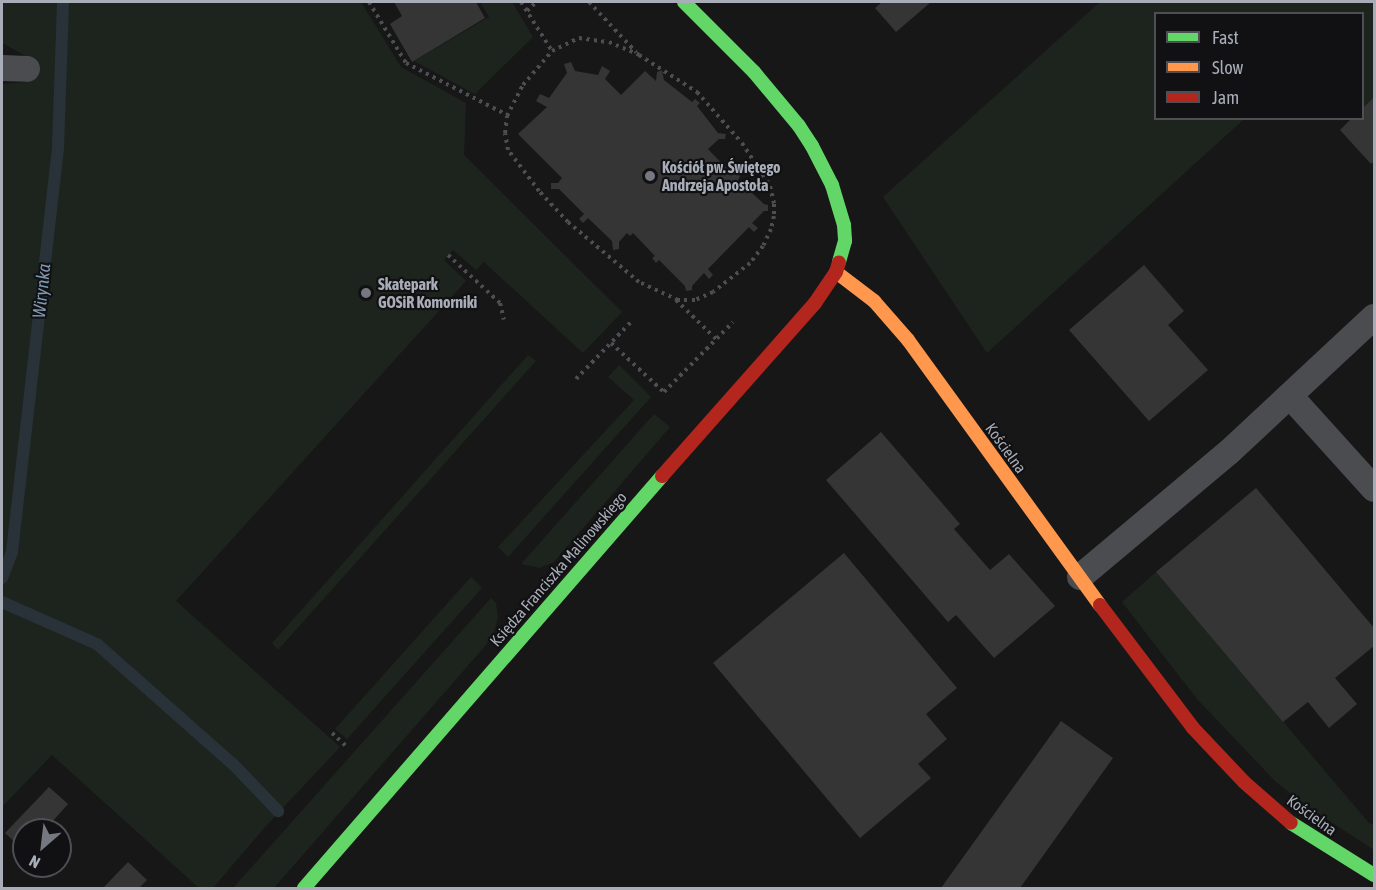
<!DOCTYPE html>
<html>
<head>
<meta charset="utf-8">
<style>
	body { margin:0 }
	#map { position:relative; width:1376px; height:890px; overflow:hidden; background:#171717; font-family:"Asap Condensed",sans-serif }
	div>[style] { position:absolute }
	.green>* { inset:0; background:#1d241e }
	.stream>* { height:12px; margin:-6px; padding:0 6px; transform-origin:6px; border-radius:6px; background:#2a3239 }
	.building>* { inset:0; background:#353536 }
	.path>* { height:4px; margin-top:-2px; transform-origin:0; background:repeating-linear-gradient(90deg,#4d4e52 0 3px,transparent 0 7.5px) }
	.lane>* { height:26px; margin:-13px; padding:0 13px; transform-origin:13px; border-radius:13px; background:#4b4c50 }
	.fast>* { height:14px; margin:-7px; padding:0 7px; transform-origin:7px; border-radius:7px; background:#63d668 }
	.slow>* { height:14px; margin:-7px; padding:0 7px; transform-origin:7px; border-radius:7px; background:#ff974d }
	.jam>* { height:14px; margin:-7px; padding:0 7px; transform-origin:7px; border-radius:7px; background:#b3261e }
	.dots>* { width:16px; height:16px; translate:-50% -50%; box-sizing:border-box; border:3px solid #111113; border-radius:50% }
	span { translate:-50% -50%; white-space:nowrap; text-align:center; line-height:1.15; -webkit-text-stroke:4.5px #111113; paint-order:stroke }
	.poi-label { font-size:16px; color:#a8adb8; font-weight:700 }
	.left { translate:0 -50%; text-align:left }
	.street-label { font-size:16px; color:#a8adb8 }
	.water-label { font-size:18px; color:#7f9bb3; font-style:italic }
	.frame { position:absolute; inset:0; border:3px solid #a8adb8; pointer-events:none }
	.legend { position:absolute; left:1154px; top:12px; width:210px; height:108px; box-sizing:border-box; background:#111113; border:2px solid #4d4f55; margin:0; padding:8px 10px; list-style:none; font-size:18px; color:#a8adb8 }
	.legend li { display:flex; align-items:center; gap:12px; height:30px }
	.legend b { width:30px; border:2px solid #4d4f55 }
	.north { position:absolute; left:12px; top:818px; width:60px; height:60px; box-sizing:border-box; background:#111113; border:2px solid #4d4f55; border-radius:50%; rotate:208deg; font-size:16px; font-weight:700; line-height:24px; text-align:center; color:#a8adb8 }
	.north::after { content:''; display:block; margin:auto; width:21px; height:27px; background:#757880; clip-path:polygon(50% 0,100% 100%,50% 72%,0 100%) }
</style>
</head>
<body>
<div id="map">
	<div class="green">
		<i style="clip-path:polygon(2px 2px,361px 2px,401px 67px,466px 103px,464px 155px,622px 312px,583px 353px,484px 262px,476px 270px,453px 250px,444px 260px,466px 281px,176px 601px,340px 747px,265px 827px,213px 888px,199px 888px,52px 755px,2px 807px,2px 84px,26px 82px,26px 56px,2px 43px)"></i>
		<i style="clip-path:polygon(480px 2px,512px 2px,533px 37px,475px 94px,414px 61px,489px 17px)"></i>
		<i style="clip-path:polygon(1100px 2px,1374px 2px,1374px 97px,1363px 109px,1362px 14px,1156px 14px,1156px 118px,1244px 119px,987px 353px,883px 197px)"></i>
		<i style="clip-path:polygon(528px 355px,536px 361px,278px 650px,272px 643px)"></i>
		<i style="clip-path:polygon(619px 365px,651px 397px,508px 557px,498px 547px,634px 400px,608px 377px)"></i>
		<i style="clip-path:polygon(654px 414px,670px 427px,554px 562px,540px 568px,521px 564px)"></i>
		<i style="clip-path:polygon(1156px 572px,1369px 823px,1374px 825px,1374px 850px,1305px 805px,1275px 781px,1197px 699px,1122px 602px)"></i>
		<i style="clip-path:polygon(471px 577px,482px 588px,347px 739px,335px 729px)"></i>
		<i style="clip-path:polygon(491px 598px,496px 603px,498px 618px,493px 635px,486px 645px,274px 888px,233px 888px)"></i>
	</div>
	<div class="stream">
		<i style="left:2px;top:578px;width:28px;rotate:-69deg"></i>
		<i style="left:12px;top:552px;width:408px;rotate:-83.5deg"></i>
		<i style="left:58px;top:147px;width:145px;rotate:-88deg"></i>
		<i style="left:2px;top:602px;width:104px;rotate:23.9deg"></i>
		<i style="left:97px;top:644px;width:183px;rotate:41.5deg"></i>
		<i style="left:234px;top:765px;width:64px;rotate:46.3deg"></i>
	</div>
	<div class="building">
		<i style="clip-path:polygon(394px 2px,476px 2px,485px 18px,412px 62px,390px 24px,402px 16px)"></i>
		<i style="clip-path:polygon(882px 2px,931px 2px,896px 32px,875px 8px)"></i>
		<i style="clip-path:polygon(571px 62px,575px 71px,598px 75px,602px 66px,610px 71px,605px 79px,621px 95px,645px 71px,656px 81px,657px 72px,662px 70px,664px 80px,692px 102px,695px 99px,700px 103px,697px 106px,718px 133px,726px 134px,725px 139px,719px 139px,708px 149px,733px 175px,736px 172px,740px 176px,738px 180px,764px 204px,768px 205px,768px 211px,764px 211px,752px 223px,758px 228px,754px 232px,749px 227px,708px 269px,713px 275px,709px 279px,704px 273px,692px 286px,692px 290px,686px 291px,685px 286px,659px 260px,656px 263px,652px 258px,655px 256px,633px 233px,630px 236px,627px 233px,619px 242px,619px 249px,613px 250px,612px 241px,588px 218px,583px 223px,579px 219px,584px 214px,559px 189px,551px 189px,551px 183px,558px 183px,562px 178px,518px 134px,547px 107px,536px 101px,540px 94px,549px 98px,567px 73px,564px 64px)"></i>
		<i style="clip-path:polygon(1374px 97px,1374px 161px,1371px 164px,1340px 130px,1352px 118px,1362px 118px,1362px 109px)"></i>
		<i style="clip-path:polygon(1144px 265px,1184px 311px,1168px 325px,1208px 370px,1149px 421px,1069px 330px)"></i>
		<i style="clip-path:polygon(881px 432px,960px 524px,954px 529px,990px 570px,1009px 554px,1055px 606px,994px 658px,956px 615px,948px 622px,826px 480px)"></i>
		<i style="clip-path:polygon(1256px 488px,1374px 628px,1374px 646px,1335px 678px,1357px 704px,1329px 728px,1308px 702px,1283px 722px,1156px 572px)"></i>
		<i style="clip-path:polygon(844px 553px,957px 688px,926px 714px,947px 739px,918px 764px,931px 778px,860px 838px,713px 663px)"></i>
		<i style="clip-path:polygon(1061px 721px,1113px 758px,1020px 888px,941px 888px)"></i>
		<i style="clip-path:polygon(49px 787px,68px 804px,52px 822px,57px 828px,55px 830px,24px 830px,24px 851px,5px 833px)"></i>
		<i style="clip-path:polygon(128px 862px,147px 880px,139px 888px,103px 888px)"></i>
	</div>
	<div class="path">
		<i style="left:369px;top:2px;width:71px;rotate:58.8deg"></i>
		<i style="left:406px;top:63px;width:114px;rotate:27.2deg"></i>
		<i style="left:521px;top:2px;width:58px;rotate:57.7deg"></i>
		<i style="left:589px;top:2px;width:69px;rotate:46.8deg"></i>
		<i style="left:527px;top:11px;width:13px;rotate:-45deg"></i>
		<i style="left:579px;top:38px;width:30px;rotate:8deg"></i>
		<i style="left:609px;top:42px;width:33px;rotate:23deg"></i>
		<i style="left:639px;top:55px;width:69px;rotate:32.5deg"></i>
		<i style="left:697px;top:92px;width:68px;rotate:48.6deg"></i>
		<i style="left:742px;top:143px;width:51px;rotate:56.9deg"></i>
		<i style="left:770px;top:186px;width:18px;rotate:77deg"></i>
		<i style="left:774px;top:204px;width:12px;rotate:90deg"></i>
		<i style="left:774px;top:216px;width:13px;rotate:103deg"></i>
		<i style="left:771px;top:229px;width:19px;rotate:115deg"></i>
		<i style="left:763px;top:246px;width:21px;rotate:127deg"></i>
		<i style="left:750px;top:263px;width:47px;rotate:141.9deg"></i>
		<i style="left:713px;top:292px;width:20px;rotate:156deg"></i>
		<i style="left:695px;top:300px;width:17px;rotate:180deg"></i>
		<i style="left:678px;top:300px;width:43px;rotate:-155.2deg"></i>
		<i style="left:639px;top:282px;width:93px;rotate:-139.8deg"></i>
		<i style="left:568px;top:222px;width:42px;rotate:-133.1deg"></i>
		<i style="left:539px;top:191px;width:51px;rotate:-127.1deg"></i>
		<i style="left:508px;top:150px;width:17px;rotate:-100deg"></i>
		<i style="left:505px;top:133px;width:17px;rotate:-83deg"></i>
		<i style="left:507px;top:116px;width:35px;rotate:-63deg"></i>
		<i style="left:523px;top:85px;width:45px;rotate:-49.5deg"></i>
		<i style="left:552px;top:51px;width:30px;rotate:-26deg"></i>
		<i style="left:448px;top:255px;width:71px;rotate:42.7deg"></i>
		<i style="left:500px;top:303px;width:17px;rotate:77deg"></i>
		<i style="left:676px;top:300px;width:56px;rotate:44.3deg"></i>
		<i style="left:611px;top:343px;width:72px;rotate:42.8deg"></i>
		<i style="left:664px;top:392px;width:98px;rotate:-45.4deg"></i>
		<i style="left:576px;top:379px;width:79px;rotate:-46deg"></i>
		<i style="left:332px;top:733px;width:22px;rotate:43deg"></i>
	</div>
	<div class="lane">
		<i style="left:2px;top:68px;width:25px;rotate:2deg"></i>
		<i style="left:1290px;top:396px;width:125px;rotate:47.9deg"></i>
		<i style="left:1080px;top:577px;width:194px;rotate:-40deg"></i>
		<i style="left:1229px;top:452px;width:198px;rotate:-43deg"></i>
	</div>
	<div class="fast">
		<i style="left:684px;top:2px;width:99px;rotate:45deg"></i>
		<i style="left:754px;top:72px;width:70px;rotate:50.2deg"></i>
		<i style="left:799px;top:126px;width:24px;rotate:57deg"></i>
		<i style="left:812px;top:146px;width:44px;rotate:62.9deg"></i>
		<i style="left:832px;top:185px;width:42px;rotate:73.3deg"></i>
		<i style="left:844px;top:225px;width:16px;rotate:86deg"></i>
		<i style="left:845px;top:241px;width:22px;rotate:106deg"></i>
		<i style="left:1291px;top:823px;width:98px;rotate:32.1deg"></i>
		<i style="left:304px;top:888px;width:546px;rotate:-49.01deg"></i>
	</div>
	<div class="slow">
		<i style="left:836px;top:272px;width:48px;rotate:37.3deg"></i>
		<i style="left:874px;top:301px;width:52px;rotate:48.9deg"></i>
		<i style="left:908px;top:340px;width:327px;rotate:54.1deg"></i>
	</div>
	<div class="jam">
		<i style="left:662px;top:476px;width:231px;rotate:-48.5deg"></i>
		<i style="left:815px;top:303px;width:37px;rotate:-56deg"></i>
		<i style="left:836px;top:272px;width:10px;rotate:-73deg"></i>
		<i style="left:1100px;top:605px;width:154px;rotate:52.9deg"></i>
		<i style="left:1193px;top:728px;width:74px;rotate:46.6deg"></i>
		<i style="left:1244px;top:782px;width:62px;rotate:41.1deg"></i>
	</div>
	<div class="dots">
		<i style="left:650px;top:176px;background:#757880"></i>
		<i style="left:366px;top:293px;background:#757880"></i>
	</div>
	<div class="poi-label">
		<span class="left" style="left:662px;top:176px">Kościół pw. Świętego<br>Andrzeja Apostoła</span>
		<span class="left" style="left:378px;top:293px">Skatepark<br>GOSiR Komorniki</span>
	</div>
	<div class="street-label">
		<span style="left:1006px;top:448px;rotate:54deg">Kościelna</span>
		<span style="left:558px;top:569px;rotate:-49deg">Księdza Franciszka Malinowskiego</span>
		<span style="left:1312px;top:815px;rotate:36deg">Kościelna</span>
	</div>
	<div class="water-label">
		<span style="left:42px;top:291px;rotate:-84deg">Wirynka</span>
	</div>
	<div class="frame"></div>
	<ul class="legend">
	<li><b style="height:8px;background:#63d668"></b>Fast</li>
	<li><b style="height:8px;background:#ff974d"></b>Slow</li>
	<li><b style="height:8px;background:#b3261e"></b>Jam</li>
	</ul>
	<div class="north">N</div>
</div>
</body>
</html>
